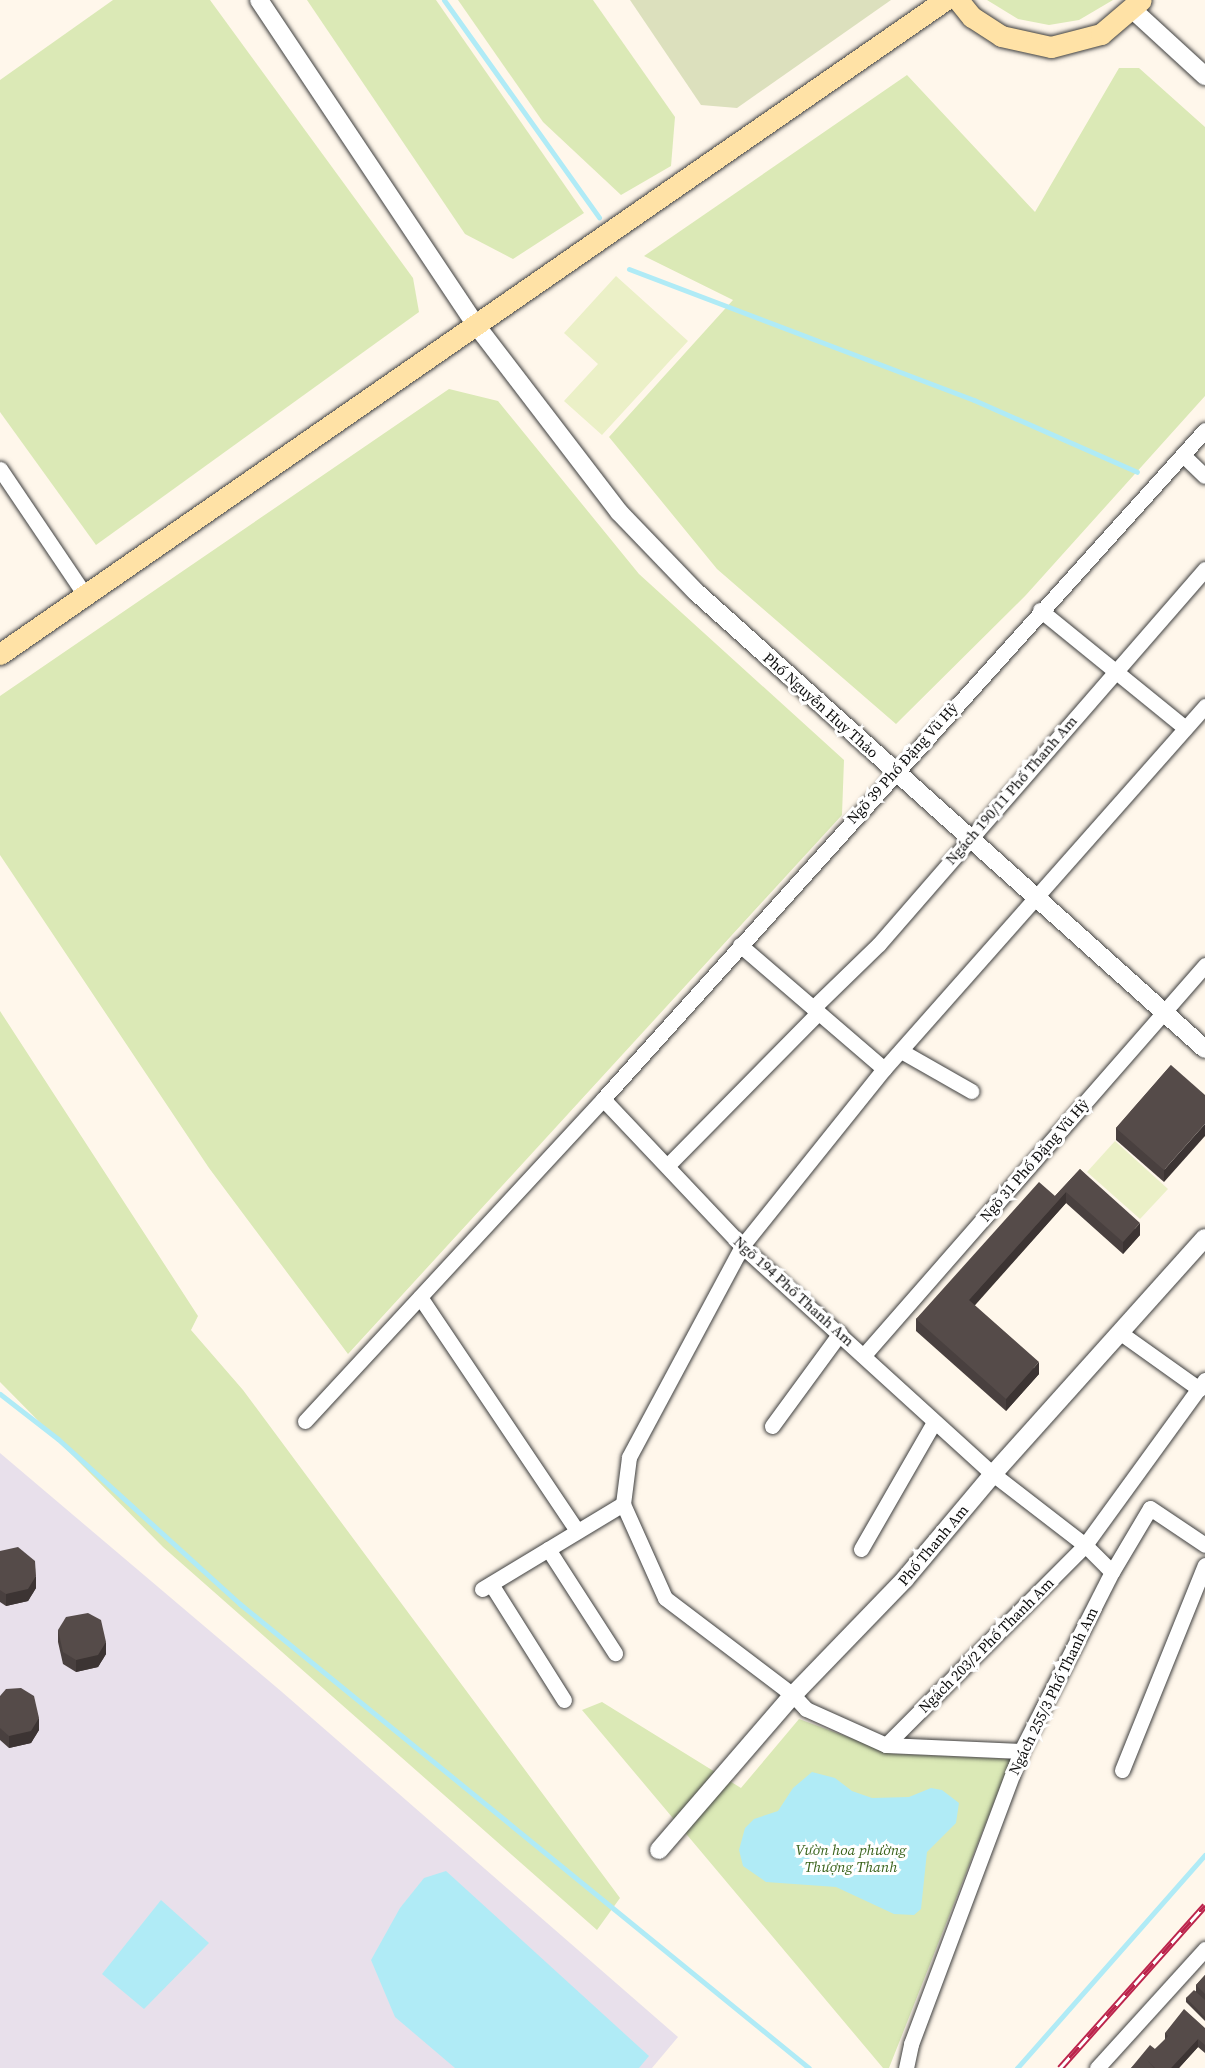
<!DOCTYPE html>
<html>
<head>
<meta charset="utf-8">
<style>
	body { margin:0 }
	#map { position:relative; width:1205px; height:2068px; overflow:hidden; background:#fff7eb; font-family:"Source Serif 4",serif }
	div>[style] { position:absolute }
	.industrial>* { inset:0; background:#e8e0eb }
	.green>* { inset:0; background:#dbe9b6 }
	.cemetery>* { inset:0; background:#dce0bd }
	.pitch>* { inset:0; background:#ebf0c7 }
	.water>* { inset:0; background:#b0ebf6 }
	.stream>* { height:5px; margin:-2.5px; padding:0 2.5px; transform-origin:2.5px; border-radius:2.5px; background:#b0ebf6 }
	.roads { filter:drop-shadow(0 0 2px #3f3f3f) drop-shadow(0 0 2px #3f3f3f) }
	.minor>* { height:15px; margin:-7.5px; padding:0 7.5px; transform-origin:7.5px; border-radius:7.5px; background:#fff }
	.tertiary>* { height:18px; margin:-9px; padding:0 9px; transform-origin:9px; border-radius:9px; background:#fff }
	.secondary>* { height:21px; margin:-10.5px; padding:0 10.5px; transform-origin:10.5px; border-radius:10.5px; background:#ffe2a6 }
	.rail>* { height:7px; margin-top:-3.5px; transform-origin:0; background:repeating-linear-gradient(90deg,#fff 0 14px,#bc244c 0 28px); box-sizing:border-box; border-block:2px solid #bc244c }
	.wall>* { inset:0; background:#49403f }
	.shaded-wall>* { inset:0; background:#3c3433 }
	.building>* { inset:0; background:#554b49 }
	span { translate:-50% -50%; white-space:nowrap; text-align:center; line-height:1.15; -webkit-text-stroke:6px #fff; paint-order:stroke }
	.street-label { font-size:15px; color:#0c0c0c }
	.park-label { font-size:15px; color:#3b641d; font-style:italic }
</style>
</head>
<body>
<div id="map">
	<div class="industrial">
		<i style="clip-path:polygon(0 1453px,282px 1692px,678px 2037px,652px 2068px,0 2068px)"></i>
	</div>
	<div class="green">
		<i style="clip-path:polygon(113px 0,210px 0,413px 278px,419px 312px,96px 545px,0 412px,0 80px)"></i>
		<i style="clip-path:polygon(307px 0,436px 0,584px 213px,513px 259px,465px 234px)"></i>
		<i style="clip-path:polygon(458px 0,593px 0,675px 117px,671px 166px,621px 195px,543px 122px)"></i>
		<i style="clip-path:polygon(987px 0,1113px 0,1079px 20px,1049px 25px,1018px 19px)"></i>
		<i style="clip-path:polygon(1119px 68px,1139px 68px,1205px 127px,1205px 396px,1026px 595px,896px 724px,717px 569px,609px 437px,733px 300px,644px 256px,907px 75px,1035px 212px)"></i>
		<i style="clip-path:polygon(449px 389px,498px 401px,639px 574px,844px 760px,842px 815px,348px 1354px,209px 1168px,0 855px,0 696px)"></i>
		<i style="clip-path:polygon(0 1011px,198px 1316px,191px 1330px,243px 1390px,620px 1898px,597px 1930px,163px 1547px,0 1382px)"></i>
		<i style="clip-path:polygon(602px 1702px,741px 1788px,799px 1719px,894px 1754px,1011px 1759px,889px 2068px,883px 2068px,582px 1710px)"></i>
	</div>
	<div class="cemetery">
		<i style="clip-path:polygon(630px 0,891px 0,737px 108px,701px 105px)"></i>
	</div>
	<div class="pitch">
		<i style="clip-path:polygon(616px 276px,688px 341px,602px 435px,564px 401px,598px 364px,564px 333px)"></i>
		<i style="clip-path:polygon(1115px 1141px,1168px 1189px,1140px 1219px,1087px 1172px)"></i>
	</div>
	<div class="water">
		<i style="clip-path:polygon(812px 1772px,835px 1778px,852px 1791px,872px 1798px,909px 1797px,931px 1788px,942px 1790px,959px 1803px,956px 1823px,927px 1852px,921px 1909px,914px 1915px,894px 1914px,836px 1887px,766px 1882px,743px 1866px,739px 1850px,745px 1828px,754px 1819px,778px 1811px,793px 1788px)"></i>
		<i style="clip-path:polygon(446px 1871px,649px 2056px,639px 2068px,455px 2068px,395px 2017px,371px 1960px,400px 1908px,424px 1878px)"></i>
		<i style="clip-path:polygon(161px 1900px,209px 1943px,144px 2009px,102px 1974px)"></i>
	</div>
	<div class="stream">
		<i style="left:444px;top:0;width:267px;rotate:54.5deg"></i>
		<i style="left:629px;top:269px;width:369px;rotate:20.8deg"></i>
		<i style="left:974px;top:400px;width:178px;rotate:23.8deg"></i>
		<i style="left:0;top:1394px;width:73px;rotate:37.8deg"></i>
		<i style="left:58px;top:1439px;width:246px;rotate:42.2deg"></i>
		<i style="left:240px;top:1604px;width:734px;rotate:39.2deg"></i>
		<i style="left:1017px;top:2068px;width:284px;rotate:-48.6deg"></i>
	</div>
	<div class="roads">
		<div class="minor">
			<i style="left:1183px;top:455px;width:30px;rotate:44deg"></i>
			<i style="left:0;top:469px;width:152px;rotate:56deg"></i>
			<i style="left:1040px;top:610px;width:187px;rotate:39.1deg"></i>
			<i style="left:740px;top:945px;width:190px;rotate:40.7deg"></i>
			<i style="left:813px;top:1008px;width:92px;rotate:-44.1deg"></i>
			<i style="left:879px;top:944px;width:497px;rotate:-49deg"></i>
			<i style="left:901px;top:1051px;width:81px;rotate:29.7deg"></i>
			<i style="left:603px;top:1099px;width:202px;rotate:46.6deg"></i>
			<i style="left:742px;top:1246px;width:339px;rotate:42.3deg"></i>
			<i style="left:993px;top:1474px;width:116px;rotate:37.7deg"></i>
			<i style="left:1085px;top:1545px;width:38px;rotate:45deg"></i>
			<i style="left:668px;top:1165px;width:214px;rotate:-45.4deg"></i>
			<i style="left:420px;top:1297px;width:282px;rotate:56.1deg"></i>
			<i style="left:1122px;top:1334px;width:95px;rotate:35.5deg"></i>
			<i style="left:864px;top:1355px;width:518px;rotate:-48.83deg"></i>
			<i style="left:305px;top:1421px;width:439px;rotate:-47.2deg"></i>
			<i style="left:603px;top:1099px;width:900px;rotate:-48.02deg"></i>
			<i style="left:772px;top:1426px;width:115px;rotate:-53.8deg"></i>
			<i style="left:623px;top:1504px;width:47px;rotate:-82.7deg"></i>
			<i style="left:629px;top:1457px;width:239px;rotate:-61.8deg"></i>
			<i style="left:742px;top:1246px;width:227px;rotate:-51.3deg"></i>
			<i style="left:884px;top:1069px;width:485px;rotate:-48.5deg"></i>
			<i style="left:623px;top:1504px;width:103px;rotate:65.9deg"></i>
			<i style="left:665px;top:1598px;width:161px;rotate:37.2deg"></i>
			<i style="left:793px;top:1695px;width:19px;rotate:47deg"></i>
			<i style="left:806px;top:1709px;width:88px;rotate:24.2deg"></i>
			<i style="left:886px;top:1745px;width:135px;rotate:2.5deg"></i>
			<i style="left:548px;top:1549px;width:124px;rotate:57.2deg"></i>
			<i style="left:861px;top:1549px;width:146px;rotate:-60.1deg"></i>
			<i style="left:491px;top:1584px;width:137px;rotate:57.8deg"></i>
			<i style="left:482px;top:1589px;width:165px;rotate:-31.1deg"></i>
			<i style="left:886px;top:1745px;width:282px;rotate:-45.1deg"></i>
			<i style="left:1085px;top:1545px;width:204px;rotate:-54deg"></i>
			<i style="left:1122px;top:1770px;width:221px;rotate:-68deg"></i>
			<i style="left:906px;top:2068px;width:25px;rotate:-78deg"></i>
			<i style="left:911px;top:2044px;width:313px;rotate:-69.4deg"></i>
			<i style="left:1021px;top:1751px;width:201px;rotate:-63.1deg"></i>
			<i style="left:1112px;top:1572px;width:74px;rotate:-59.3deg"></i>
			<i style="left:1150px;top:1508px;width:66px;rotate:33.9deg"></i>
			<i style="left:1097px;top:2068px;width:161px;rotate:-47.8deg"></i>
		</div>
		<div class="tertiary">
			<i style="left:259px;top:0;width:391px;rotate:56.3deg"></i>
			<i style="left:476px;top:325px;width:235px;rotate:52.6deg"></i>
			<i style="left:619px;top:512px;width:110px;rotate:46.1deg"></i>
			<i style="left:695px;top:591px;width:685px;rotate:41.93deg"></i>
			<i style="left:1133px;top:10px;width:98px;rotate:42.5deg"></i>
			<i style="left:659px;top:1850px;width:205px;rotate:-49.2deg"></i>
			<i style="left:793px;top:1695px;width:161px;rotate:-46deg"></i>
			<i style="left:905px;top:1579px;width:137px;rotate:-50deg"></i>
			<i style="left:993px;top:1474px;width:317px;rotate:-48.1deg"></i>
		</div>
		<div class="secondary">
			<i style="left:958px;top:0;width:22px;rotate:51deg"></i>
			<i style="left:972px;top:17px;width:35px;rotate:33deg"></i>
			<i style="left:1001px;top:36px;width:51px;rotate:12.4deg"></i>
			<i style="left:1051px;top:47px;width:52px;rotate:-14.6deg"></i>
			<i style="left:1101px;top:34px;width:52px;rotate:-40.4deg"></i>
			<i style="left:0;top:654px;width:1149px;rotate:-34.69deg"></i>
		</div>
	</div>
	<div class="rail">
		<i style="left:1060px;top:2068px;width:218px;rotate:-48.3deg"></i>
	</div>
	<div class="wall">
		<i style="clip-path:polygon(1171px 1065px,1164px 1182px,1116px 1140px,1116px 1128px)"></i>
		<i style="clip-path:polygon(1080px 1169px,1140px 1235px,1123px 1254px,1066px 1203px,974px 1305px,1039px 1374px,1006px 1411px,916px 1331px,916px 1319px,1055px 1196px)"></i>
		<i style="clip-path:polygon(0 1551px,36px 1588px,28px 1601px,6px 1606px,0 1602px)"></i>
		<i style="clip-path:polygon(58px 1630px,106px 1654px,98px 1667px,76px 1672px,63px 1664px,58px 1642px)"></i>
		<i style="clip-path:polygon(0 1696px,39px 1730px,31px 1743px,9px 1748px,0 1740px)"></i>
		<i style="clip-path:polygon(1205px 1975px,1205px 2021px,1186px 2002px,1186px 1998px,1196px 1991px,1196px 1985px)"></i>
		<i style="clip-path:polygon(1205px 2028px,1205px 2053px,1198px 2047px,1179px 2068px,1131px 2068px,1155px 2049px,1165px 2040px,1165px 2033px)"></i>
	</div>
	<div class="shaded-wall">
		<i style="clip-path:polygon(1205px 1124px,1205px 1136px,1164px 1182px,1164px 1170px)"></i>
		<i style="clip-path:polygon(1066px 1192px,1066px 1203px,969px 1312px,969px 1300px)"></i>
		<i style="clip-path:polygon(1140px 1223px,1140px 1235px,1123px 1254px,1123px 1242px)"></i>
		<i style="clip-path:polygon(1039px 1362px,1039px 1374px,1006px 1411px,1006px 1399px)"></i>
		<i style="clip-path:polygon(36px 1576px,36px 1588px,28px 1601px,6px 1606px,6px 1594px)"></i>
		<i style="clip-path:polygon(106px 1642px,106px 1654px,98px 1667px,76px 1672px,76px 1660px)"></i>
		<i style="clip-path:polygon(39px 1718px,39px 1730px,31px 1743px,9px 1748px,9px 1736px)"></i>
		<i style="clip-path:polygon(1198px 2039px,1198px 2047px,1179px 2068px,1171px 2068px)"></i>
	</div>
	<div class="building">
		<i style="clip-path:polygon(1171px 1065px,1205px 1095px,1205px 1124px,1164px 1170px,1116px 1128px)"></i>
		<i style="clip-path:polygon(1080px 1169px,1140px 1223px,1123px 1242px,1066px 1192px,969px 1300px,1039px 1362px,1006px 1399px,916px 1319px,1039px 1182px,1055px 1196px)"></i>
		<i style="clip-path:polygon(18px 1547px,35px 1561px,36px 1576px,28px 1589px,6px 1594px,0 1590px,0 1551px)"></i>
		<i style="clip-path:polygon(88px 1613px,101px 1620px,106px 1642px,98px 1655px,76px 1660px,63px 1652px,58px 1630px,66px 1617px)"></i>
		<i style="clip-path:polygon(21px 1688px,34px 1696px,39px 1718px,31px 1731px,9px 1736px,0 1728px,0 1696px,6px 1689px)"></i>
		<i style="clip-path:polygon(1205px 1975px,1205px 1994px,1196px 1985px)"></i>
		<i style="clip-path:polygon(1194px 1990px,1205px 2000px,1205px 2017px,1186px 1998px)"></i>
		<i style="clip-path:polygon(1184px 2009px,1205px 2028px,1205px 2045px,1198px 2039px,1171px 2068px,1155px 2068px,1146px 2059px,1154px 2068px,1131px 2068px,1150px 2045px,1155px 2049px,1168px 2036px,1165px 2033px)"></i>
	</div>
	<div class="street-label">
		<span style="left:821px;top:705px;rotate:42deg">Phố Nguyễn Huy Thảo</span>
		<span style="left:902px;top:763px;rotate:-48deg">Ngõ 39 Phố Đặng Vũ Hỷ</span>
		<span style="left:1011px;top:790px;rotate:-49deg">Ngách 190/11 Phố Thanh Am</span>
		<span style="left:1034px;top:1160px;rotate:-49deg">Ngõ 31 Phố Đặng Vũ Hỷ</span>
		<span style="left:794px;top:1291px;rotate:42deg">Ngõ 194 Phố Thanh Am</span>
		<span style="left:933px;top:1545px;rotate:-50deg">Phố Thanh Am</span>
		<span style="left:986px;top:1645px;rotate:-45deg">Ngách 203/2 Phố Thanh Am</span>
		<span style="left:1053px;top:1691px;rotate:-64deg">Ngách 255/3 Phố Thanh Am</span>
	</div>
	<div class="park-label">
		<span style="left:851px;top:1858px">Vườn hoa phường<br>Thượng Thanh</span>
	</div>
</div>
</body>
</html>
